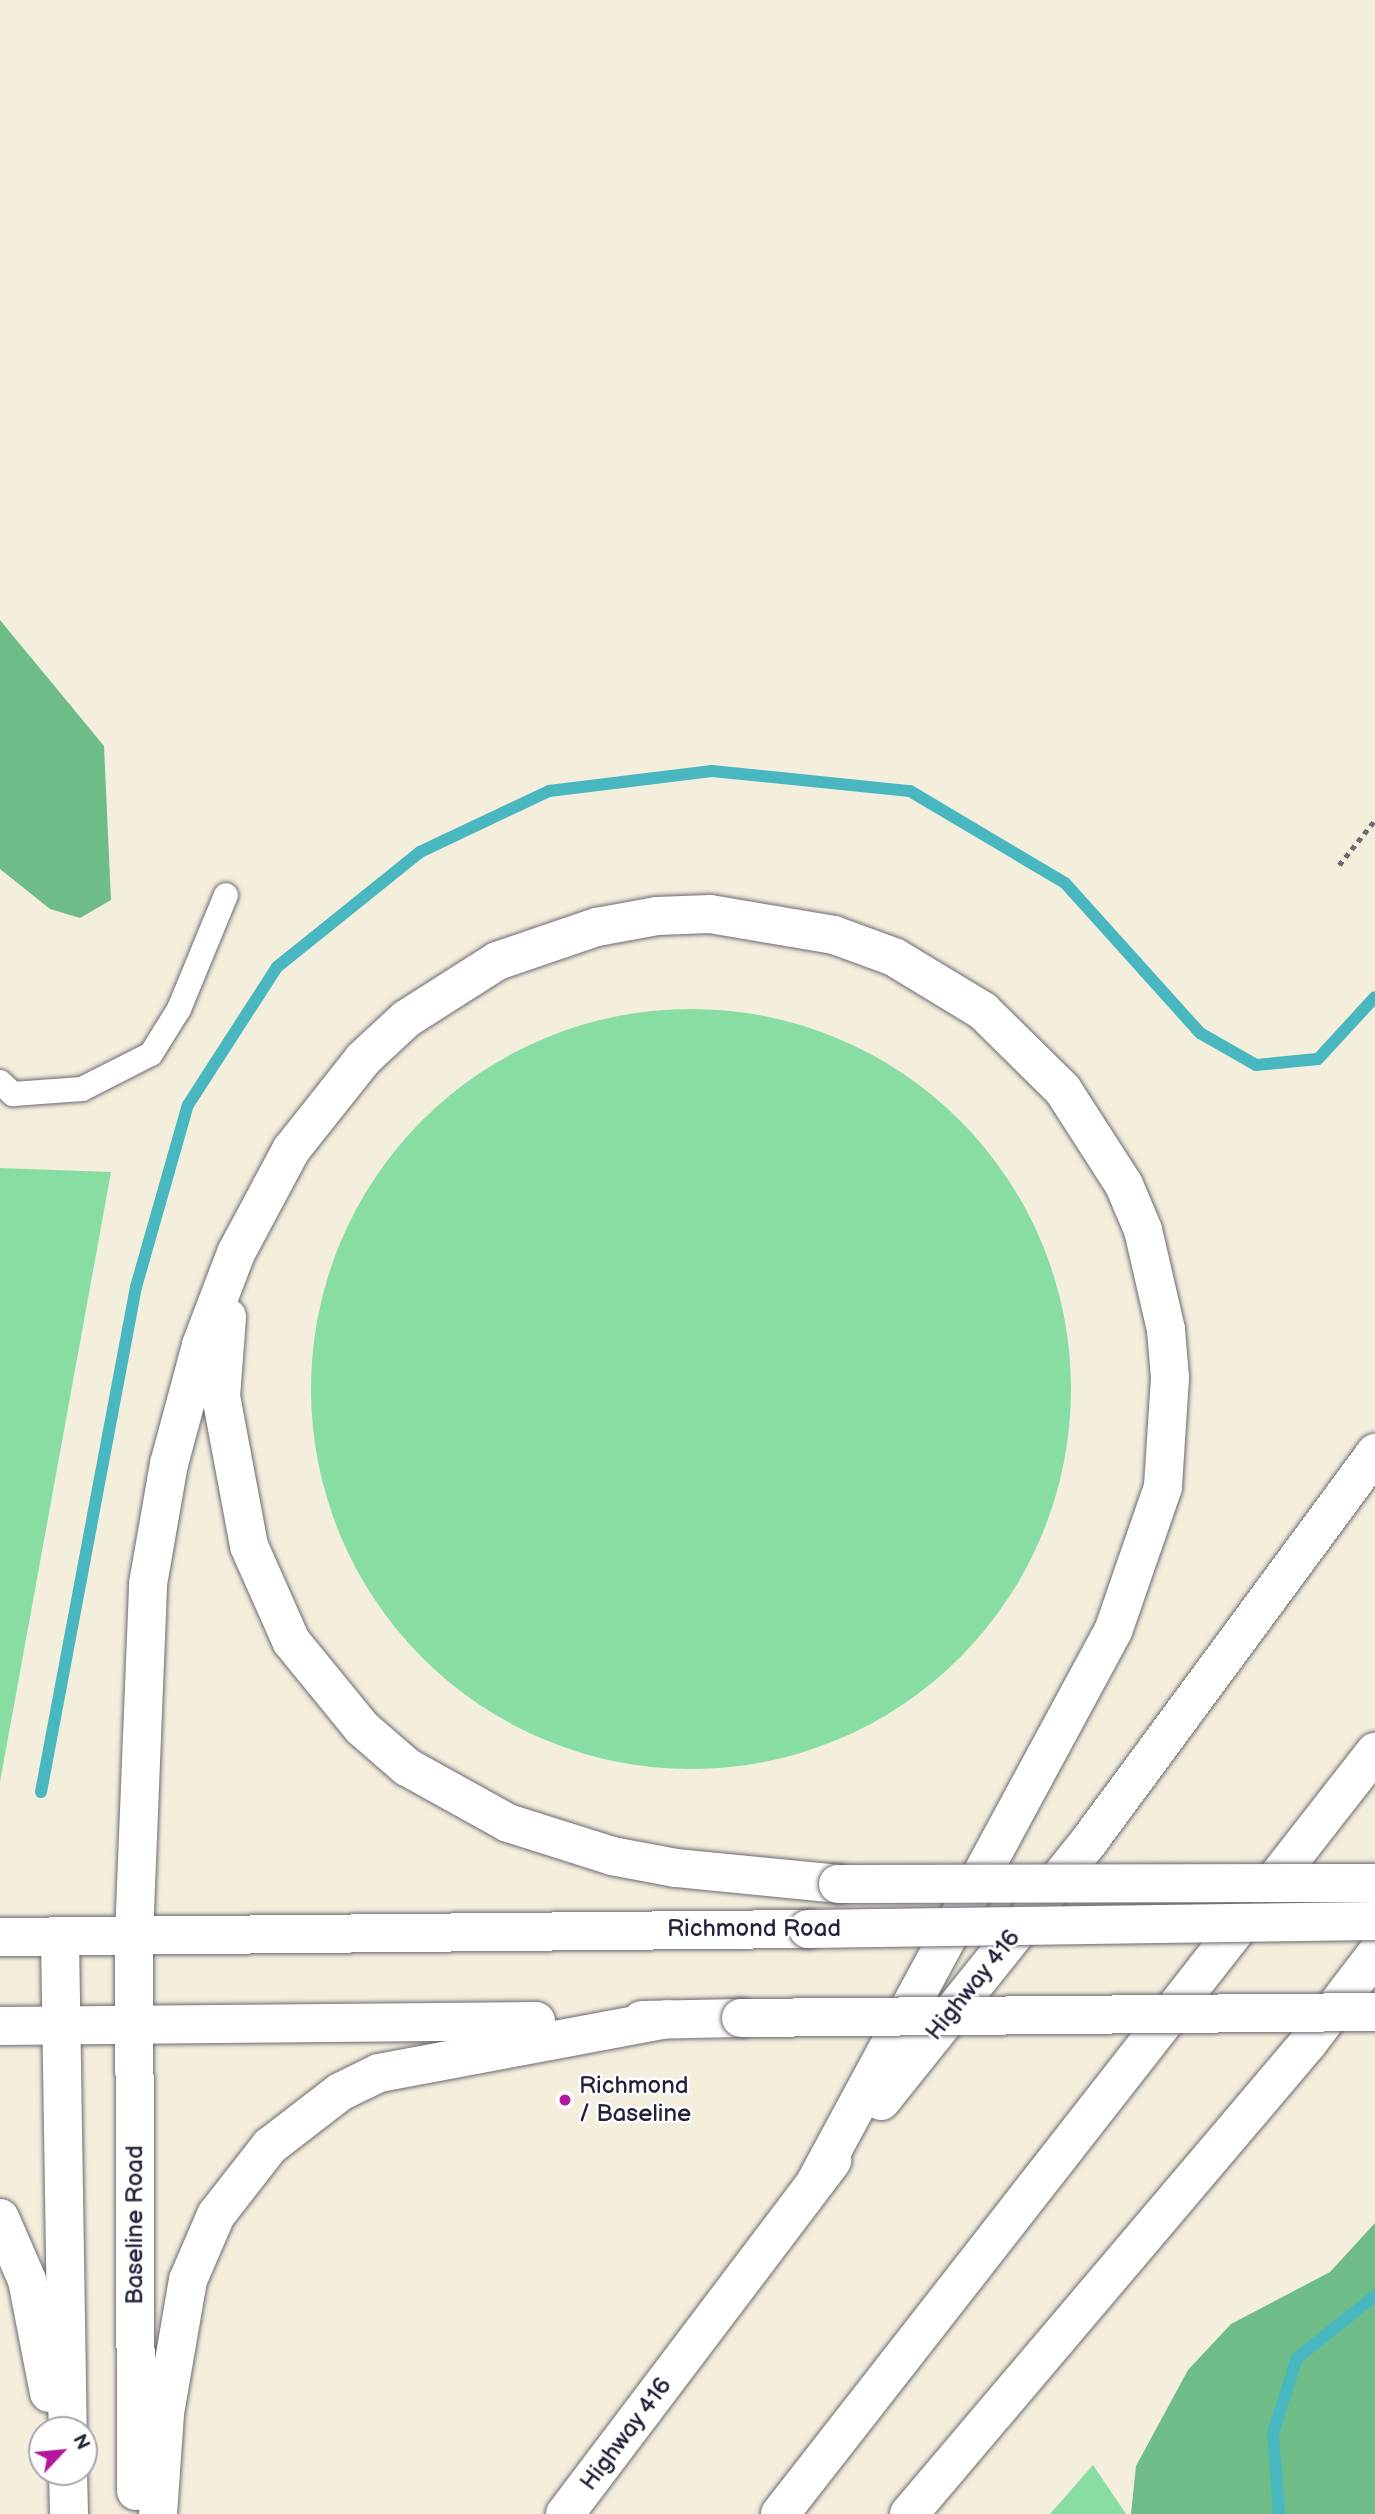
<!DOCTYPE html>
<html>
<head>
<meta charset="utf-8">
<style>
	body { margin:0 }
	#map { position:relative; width:1375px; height:2514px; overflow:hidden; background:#f4eedc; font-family:"Balsamiq Sans",sans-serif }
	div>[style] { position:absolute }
	.green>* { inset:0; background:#88dea2 }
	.round { border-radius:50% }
	.forest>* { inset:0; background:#6ebd88 }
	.stream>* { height:12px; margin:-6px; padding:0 6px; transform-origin:6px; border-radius:6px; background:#48b7bf }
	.path>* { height:4.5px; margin-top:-2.25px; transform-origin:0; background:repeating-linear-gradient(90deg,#6c6973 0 5px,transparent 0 10px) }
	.roads { filter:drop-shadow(0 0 2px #6c6973) drop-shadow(0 0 2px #6c6973) }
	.service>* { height:24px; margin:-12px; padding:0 12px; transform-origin:12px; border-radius:12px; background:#fff }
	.primary>* { height:38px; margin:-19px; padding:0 19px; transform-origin:19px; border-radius:19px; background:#fff }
	.motorway>* { height:38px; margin:-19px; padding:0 19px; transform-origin:19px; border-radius:19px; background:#fff }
	.bridges { filter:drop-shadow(0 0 2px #6c6973) drop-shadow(0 0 2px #6c6973) }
	.primary-bridge>* { height:38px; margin:-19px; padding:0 19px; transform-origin:19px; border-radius:19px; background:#fff }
	.motorway-bridge>* { height:38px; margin:-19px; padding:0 19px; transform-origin:19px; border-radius:19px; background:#fff }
	.dots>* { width:19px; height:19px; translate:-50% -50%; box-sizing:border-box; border:4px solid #fff; border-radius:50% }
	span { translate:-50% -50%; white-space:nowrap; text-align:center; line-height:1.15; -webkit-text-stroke:5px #fff; paint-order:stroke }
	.street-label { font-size:24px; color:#22223b }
	.poi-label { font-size:24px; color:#22223b }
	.left { translate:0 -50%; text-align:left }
	.north { position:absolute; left:28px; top:2416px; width:70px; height:70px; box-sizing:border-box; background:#fff; border:2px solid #a7a7b1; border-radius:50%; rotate:64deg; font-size:19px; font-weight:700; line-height:28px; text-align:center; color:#22223b }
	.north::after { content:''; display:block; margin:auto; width:24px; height:32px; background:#b5179e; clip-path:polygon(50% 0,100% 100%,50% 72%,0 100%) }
</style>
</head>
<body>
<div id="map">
	<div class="green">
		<i class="round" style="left:311px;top:1009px;width:760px;height:760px"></i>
		<i style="clip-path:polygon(0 1168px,111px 1172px,0 1782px)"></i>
		<i style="clip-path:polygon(1093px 2465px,1126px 2514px,1050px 2514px)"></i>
	</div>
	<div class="forest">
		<i style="clip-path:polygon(0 620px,104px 746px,111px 900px,80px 918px,50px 909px,0 869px)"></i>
		<i style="clip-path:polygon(1375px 2223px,1375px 2514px,1131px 2514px,1136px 2466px,1188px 2370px,1231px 2324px,1330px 2272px)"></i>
	</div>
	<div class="stream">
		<i style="left:41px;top:1792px;width:514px;rotate:-79.35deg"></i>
		<i style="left:136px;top:1287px;width:189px;rotate:-74.1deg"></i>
		<i style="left:188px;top:1105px;width:164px;rotate:-57.2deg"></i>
		<i style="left:277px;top:967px;width:184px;rotate:-38.8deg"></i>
		<i style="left:420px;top:852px;width:143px;rotate:-25.3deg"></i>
		<i style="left:549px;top:791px;width:164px;rotate:-7deg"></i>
		<i style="left:712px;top:771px;width:199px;rotate:5.8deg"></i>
		<i style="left:910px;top:791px;width:180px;rotate:30.7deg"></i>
		<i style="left:1065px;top:883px;width:202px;rotate:48deg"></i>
		<i style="left:1200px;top:1033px;width:64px;rotate:29.7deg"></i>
		<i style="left:1256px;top:1065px;width:62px;rotate:-5.5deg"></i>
		<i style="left:1318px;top:1059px;width:84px;rotate:-47.4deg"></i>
		<i style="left:1279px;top:2514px;width:81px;rotate:-94.2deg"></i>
		<i style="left:1273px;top:2433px;width:79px;rotate:-72.3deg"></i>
		<i style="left:1297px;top:2358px;width:100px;rotate:-38.5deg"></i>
	</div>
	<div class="path">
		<i style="left:1339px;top:865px;width:58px;rotate:-51.3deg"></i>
	</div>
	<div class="roads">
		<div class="service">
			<i style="left:0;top:1082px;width:18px;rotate:43deg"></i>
			<i style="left:13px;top:1094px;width:69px;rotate:-4.1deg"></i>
			<i style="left:82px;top:1089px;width:77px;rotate:-26.9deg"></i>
			<i style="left:151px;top:1054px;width:53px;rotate:-58.1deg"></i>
			<i style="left:179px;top:1009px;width:123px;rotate:-67.6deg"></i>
		</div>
		<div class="primary">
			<i style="left:134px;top:1936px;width:555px;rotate:89.79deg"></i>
			<i style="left:0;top:1937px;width:808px;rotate:-0.57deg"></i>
			<i style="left:60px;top:1938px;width:492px;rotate:89.1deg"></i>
			<i style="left:642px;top:2020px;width:99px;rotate:-1.2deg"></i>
			<i style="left:0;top:2026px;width:536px;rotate:-0.53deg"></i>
			<i style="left:0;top:2218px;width:68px;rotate:66.5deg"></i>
			<i style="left:27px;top:2280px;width:115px;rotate:79deg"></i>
			<i style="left:68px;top:2472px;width:42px;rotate:88.6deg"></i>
			<i style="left:158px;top:2514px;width:101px;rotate:-86deg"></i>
			<i style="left:165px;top:2413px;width:135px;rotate:-80.2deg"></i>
			<i style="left:188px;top:2280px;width:71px;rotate:-66.7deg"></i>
			<i style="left:216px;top:2215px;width:88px;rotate:-52deg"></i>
			<i style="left:270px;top:2146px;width:88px;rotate:-37.6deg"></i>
			<i style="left:340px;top:2092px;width:43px;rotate:-26deg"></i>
			<i style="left:379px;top:2073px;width:293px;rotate:-10.6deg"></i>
		</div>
		<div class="motorway">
			<i style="left:227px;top:1317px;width:79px;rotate:94.3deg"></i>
			<i style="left:221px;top:1396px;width:153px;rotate:79.4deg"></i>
			<i style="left:249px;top:1546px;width:104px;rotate:66.1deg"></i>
			<i style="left:291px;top:1641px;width:112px;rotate:50.8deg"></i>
			<i style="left:362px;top:1728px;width:60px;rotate:40.9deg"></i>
			<i style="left:407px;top:1767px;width:115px;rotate:29deg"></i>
			<i style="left:508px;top:1823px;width:109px;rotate:17.6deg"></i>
			<i style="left:612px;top:1856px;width:65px;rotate:10.6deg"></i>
			<i style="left:676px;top:1868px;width:163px;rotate:5.6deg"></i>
			<i style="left:134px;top:1936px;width:352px;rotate:-87.7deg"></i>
			<i style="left:148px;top:1584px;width:122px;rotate:-80.1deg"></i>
			<i style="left:169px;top:1464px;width:123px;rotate:-74.9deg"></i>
			<i style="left:201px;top:1345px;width:98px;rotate:-69.2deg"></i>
			<i style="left:236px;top:1253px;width:117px;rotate:-61.9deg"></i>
			<i style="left:291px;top:1150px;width:116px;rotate:-51.6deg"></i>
			<i style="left:363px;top:1059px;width:59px;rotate:-42.9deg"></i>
			<i style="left:406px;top:1019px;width:108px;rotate:-32.5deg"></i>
			<i style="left:497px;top:961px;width:106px;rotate:-18.8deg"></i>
			<i style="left:597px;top:927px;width:61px;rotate:-10.4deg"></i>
			<i style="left:657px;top:916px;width:53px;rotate:-2.2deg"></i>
			<i style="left:710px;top:914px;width:126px;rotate:9.6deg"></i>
			<i style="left:834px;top:935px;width:64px;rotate:20.1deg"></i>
			<i style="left:894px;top:957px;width:104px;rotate:31.2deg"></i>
			<i style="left:983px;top:1011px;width:112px;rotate:44.6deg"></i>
			<i style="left:1063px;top:1090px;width:113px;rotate:57.3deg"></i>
			<i style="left:1124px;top:1185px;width:49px;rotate:67.1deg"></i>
			<i style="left:1143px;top:1230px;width:103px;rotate:77deg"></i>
			<i style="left:1166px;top:1330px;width:48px;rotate:85.2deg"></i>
			<i style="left:1170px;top:1378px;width:109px;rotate:93.7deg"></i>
			<i style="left:1163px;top:1487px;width:152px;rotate:109.1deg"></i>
			<i style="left:1113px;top:1631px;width:625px;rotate:118.37deg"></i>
			<i style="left:881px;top:2101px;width:334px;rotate:-51.3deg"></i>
			<i style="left:1090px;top:1840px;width:481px;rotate:-53.6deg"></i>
			<i style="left:565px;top:2514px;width:443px;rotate:-52.9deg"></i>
			<i style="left:780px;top:2514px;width:967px;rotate:-52.02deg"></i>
			<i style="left:909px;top:2514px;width:617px;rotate:-49.73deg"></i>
			<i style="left:1308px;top:2043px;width:111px;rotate:-52.7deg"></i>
		</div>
	</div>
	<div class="bridges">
		<div class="primary-bridge">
			<i style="left:808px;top:1929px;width:567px;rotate:-0.81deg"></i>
			<i style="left:741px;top:2018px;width:634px;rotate:-0.54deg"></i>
		</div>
		<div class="motorway-bridge">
			<i style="left:838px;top:1884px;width:537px;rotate:-0.11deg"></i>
		</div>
	</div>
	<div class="dots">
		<i style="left:565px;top:2100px;background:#b5179e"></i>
	</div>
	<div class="street-label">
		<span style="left:754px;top:1929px">Richmond Road</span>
		<span style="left:973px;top:1985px;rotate:-51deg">Highway 416</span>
		<span style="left:135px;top:2225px;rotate:-90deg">Baseline Road</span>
		<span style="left:626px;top:2434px;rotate:-53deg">Highway 416</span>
	</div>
	<div class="poi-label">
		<span class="left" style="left:579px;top:2100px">Richmond<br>/ Baseline</span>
	</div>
	<div class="north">N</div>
</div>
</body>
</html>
